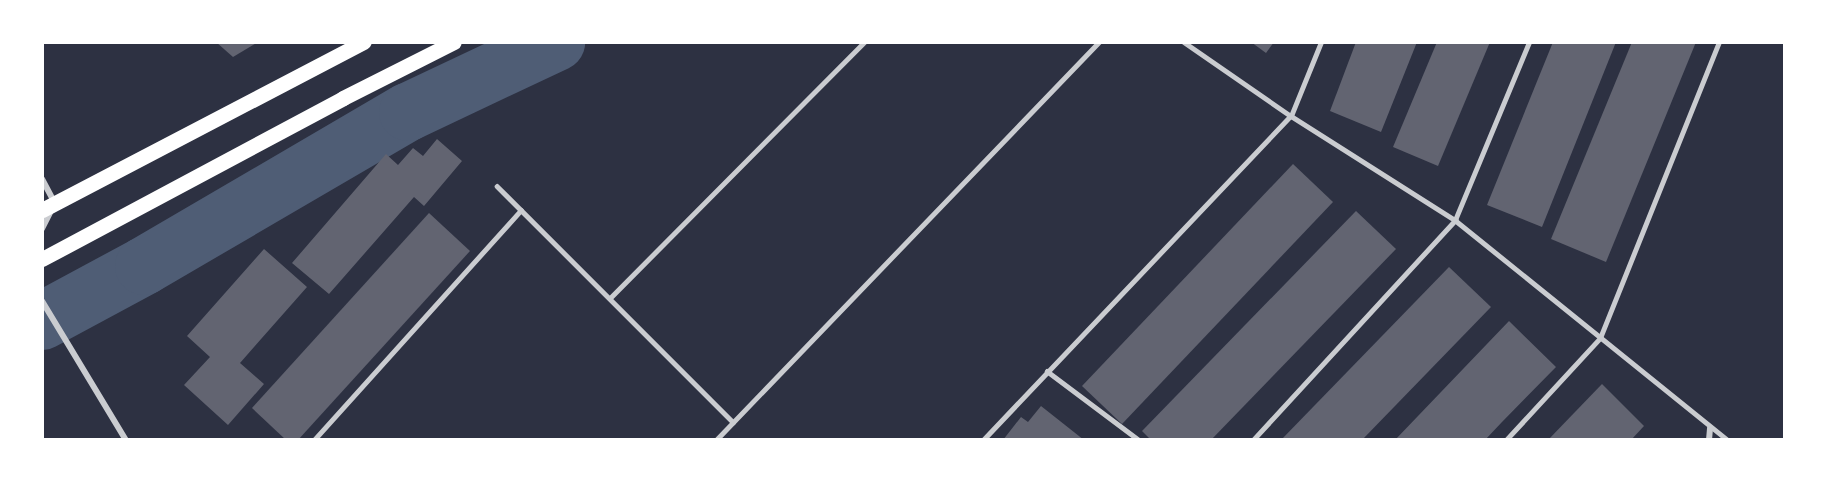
<!DOCTYPE html>
<html>
<head>
<meta charset="utf-8">
<style>
	body { margin:0 }
	#map { position:relative; width:1827px; height:482px; overflow:hidden; background:#2d3142; font-family:"Roboto Condensed",sans-serif }
	div>[style] { position:absolute }
	.river>* { height:58px; margin:-29px; padding:0 29px; transform-origin:29px; border-radius:29px; background:#4f5d75 }
	.building>* { inset:0; background:#626471 }
	.service>* { height:4.5px; margin:-2.25px; padding:0 2.25px; transform-origin:2.25px; border-radius:2.25px; background:#caccd0 }
	.minor>* { height:6px; margin:-3px; padding:0 3px; transform-origin:3px; border-radius:3px; background:#caccd0 }
	.primary>* { height:15px; margin:-7.5px; padding:0 7.5px; transform-origin:7.5px; border-radius:7.5px; background:#fff }
	span { translate:-50% -50%; white-space:nowrap; text-align:center; line-height:1.15; -webkit-text-stroke:4.5px #fff; paint-order:stroke }
	.frame { position:absolute; inset:0; border:44px solid #fff; pointer-events:none }
</style>
</head>
<body>
<div id="map">
	<div class="river">
		<i style="left:42px;top:321px;width:116px;rotate:-28.3deg"></i>
		<i style="left:144px;top:266px;width:306px;rotate:-30.3deg"></i>
		<i style="left:408px;top:112px;width:164px;rotate:-25.3deg"></i>
	</div>
	<div class="building">
		<i style="clip-path:polygon(216px 42px,258px 42px,233px 57px)"></i>
		<i style="clip-path:polygon(1251px 42px,1274px 42px,1266px 53px)"></i>
		<i style="clip-path:polygon(1356px 42px,1417px 42px,1381px 132px,1330px 111px)"></i>
		<i style="clip-path:polygon(1437px 42px,1490px 42px,1438px 166px,1393px 147px)"></i>
		<i style="clip-path:polygon(1553px 42px,1616px 42px,1542px 227px,1487px 205px)"></i>
		<i style="clip-path:polygon(1632px 42px,1696px 42px,1606px 262px,1551px 239px)"></i>
		<i style="clip-path:polygon(437px 139px,462px 161px,424px 206px,414px 197px,329px 294px,292px 263px,386px 154px,398px 165px,413px 148px,423px 156px)"></i>
		<i style="clip-path:polygon(1293px 164px,1333px 202px,1122px 424px,1082px 386px)"></i>
		<i style="clip-path:polygon(1356px 211px,1396px 249px,1211px 440px,1151px 440px,1142px 431px)"></i>
		<i style="clip-path:polygon(429px 213px,470px 251px,298px 440px,286px 440px,252px 408px)"></i>
		<i style="clip-path:polygon(264px 249px,307px 287px,240px 363px,264px 384px,228px 425px,184px 385px,210px 357px,187px 336px)"></i>
		<i style="clip-path:polygon(1449px 267px,1491px 307px,1362px 440px,1281px 440px)"></i>
		<i style="clip-path:polygon(1509px 321px,1556px 367px,1502px 422px,1485px 440px,1395px 440px)"></i>
		<i style="clip-path:polygon(1602px 384px,1644px 426px,1631px 440px,1548px 440px)"></i>
		<i style="clip-path:polygon(1041px 406px,1084px 440px,1003px 440px,1021px 417px,1028px 422px)"></i>
	</div>
	<div class="service">
		<i style="left:1184px;top:42px;width:130px;rotate:34.7deg"></i>
		<i style="left:1291px;top:116px;width:194px;rotate:32.4deg"></i>
		<i style="left:1455px;top:220px;width:351px;rotate:38.9deg"></i>
		<i style="left:497px;top:186px;width:334px;rotate:45deg"></i>
		<i style="left:610px;top:298px;width:361px;rotate:-45.2deg"></i>
		<i style="left:1047px;top:371px;width:115px;rotate:36.9deg"></i>
		<i style="left:314px;top:440px;width:309px;rotate:-48deg"></i>
		<i style="left:716px;top:440px;width:552px;rotate:-46.1deg"></i>
		<i style="left:983px;top:440px;width:447px;rotate:-46.5deg"></i>
		<i style="left:1291px;top:116px;width:80px;rotate:-67.9deg"></i>
		<i style="left:1253px;top:440px;width:299px;rotate:-47.4deg"></i>
		<i style="left:1455px;top:220px;width:193px;rotate:-67.4deg"></i>
		<i style="left:1506px;top:440px;width:139px;rotate:-47.3deg"></i>
		<i style="left:1600px;top:338px;width:319px;rotate:-68.1deg"></i>
	</div>
	<div class="minor">
		<i style="left:42px;top:179px;width:27px;rotate:62deg"></i>
		<i style="left:55px;top:203px;width:29px;rotate:117deg"></i>
		<i style="left:42px;top:301px;width:162px;rotate:58.9deg"></i>
		<i style="left:1709px;top:440px;width:12px;rotate:-85deg"></i>
	</div>
	<div class="primary">
		<i style="left:42px;top:210px;width:363px;rotate:-27.6deg"></i>
		<i style="left:42px;top:259px;width:341px;rotate:-28.1deg"></i>
		<i style="left:343px;top:98px;width:124px;rotate:-26.8deg"></i>
	</div>
	<div class="frame"></div>
</div>
</body>
</html>
